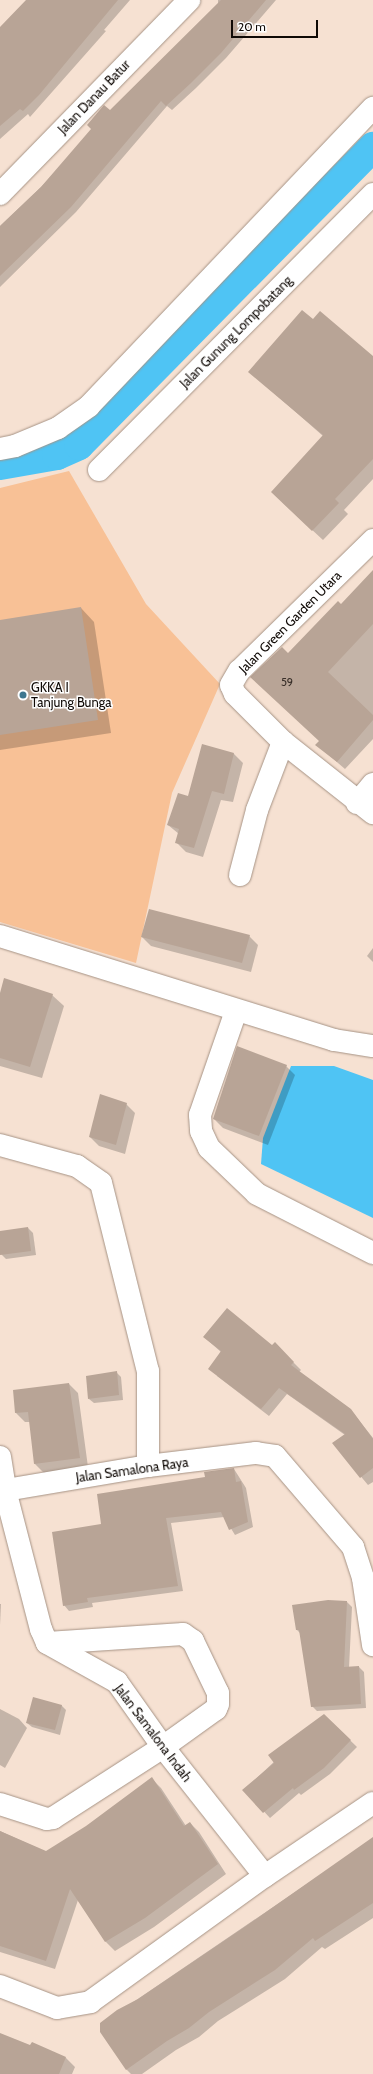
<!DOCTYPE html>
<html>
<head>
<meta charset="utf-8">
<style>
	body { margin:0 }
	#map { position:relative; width:373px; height:2074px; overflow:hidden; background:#f6e1d2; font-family:Cabin,sans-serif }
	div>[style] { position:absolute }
	.green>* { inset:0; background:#f8c196 }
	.water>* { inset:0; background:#4fc4f4 }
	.shadow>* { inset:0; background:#0003 }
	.canal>* { height:30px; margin:-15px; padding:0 15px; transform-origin:15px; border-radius:15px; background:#4fc4f4 }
	.building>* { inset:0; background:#b8a496 }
	.roads { filter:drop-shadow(0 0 1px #a69385) drop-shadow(0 0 1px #a69385) }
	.minor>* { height:22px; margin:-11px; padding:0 11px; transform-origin:11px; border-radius:11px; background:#fff }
	.dots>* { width:11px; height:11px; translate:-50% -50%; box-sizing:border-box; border:2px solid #fff; border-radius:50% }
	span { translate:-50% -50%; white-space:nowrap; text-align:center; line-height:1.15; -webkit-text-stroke:3px #fff; paint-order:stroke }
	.number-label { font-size:11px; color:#3a302a }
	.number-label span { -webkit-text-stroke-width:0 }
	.street-label { font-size:13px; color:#100a06 }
	.poi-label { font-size:13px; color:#100a06 }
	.left { translate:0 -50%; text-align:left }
	.scale { position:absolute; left:231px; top:20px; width:87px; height:18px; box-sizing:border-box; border:2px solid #100a06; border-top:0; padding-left:5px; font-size:12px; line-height:14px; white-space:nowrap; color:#100a06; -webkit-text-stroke:3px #fff; paint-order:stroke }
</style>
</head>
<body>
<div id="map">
	<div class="green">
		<i style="clip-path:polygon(69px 471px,146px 604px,220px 684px,172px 793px,136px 963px,0 922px,0 488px)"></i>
	</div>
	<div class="water">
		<i style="clip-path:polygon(291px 1066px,334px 1066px,373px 1080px,373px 1218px,261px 1164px,263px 1138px)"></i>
	</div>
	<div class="shadow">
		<i style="clip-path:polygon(27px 0,130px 0,104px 30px,106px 31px,30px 117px,28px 114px,0 139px,0 28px)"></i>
		<i style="clip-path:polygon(218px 0,276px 0,226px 58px,196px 88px,172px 110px,167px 106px,76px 212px,0 287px,0 226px,41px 187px,110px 112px,218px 4px)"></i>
		<i style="clip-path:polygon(313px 321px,373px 357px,373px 479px,344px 510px,348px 514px,323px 540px,282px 502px,323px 436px,250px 372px)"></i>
		<i style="clip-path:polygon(373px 571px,373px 739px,345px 769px,317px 745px,320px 741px,288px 654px,341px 606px)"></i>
		<i style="clip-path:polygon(81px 608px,94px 622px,111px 733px,0 750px,0 621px)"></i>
		<i style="clip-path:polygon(203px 746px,234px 754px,243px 763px,233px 802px,221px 800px,203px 857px,186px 852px,176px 842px,179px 834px,168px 825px,189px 797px)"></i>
		<i style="clip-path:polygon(249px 936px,258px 945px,251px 972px,151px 946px,142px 937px)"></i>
		<i style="clip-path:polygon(373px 948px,373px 962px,367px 956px)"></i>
		<i style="clip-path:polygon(52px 995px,64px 1006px,42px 1078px,0 1066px,0 996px)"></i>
		<i style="clip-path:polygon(286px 1066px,295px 1075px,268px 1145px,223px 1128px,214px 1119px)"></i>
		<i style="clip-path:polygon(126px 1104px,135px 1113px,125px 1154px,99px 1146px,90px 1137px)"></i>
		<i style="clip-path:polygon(28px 1228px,33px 1233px,36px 1255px,6px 1259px,1px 1254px,0 1232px)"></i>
		<i style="clip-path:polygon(204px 1337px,272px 1347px,275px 1344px,301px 1370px,299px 1372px,350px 1409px,373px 1438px,373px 1482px,368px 1485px,333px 1443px,345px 1435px,287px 1394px,269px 1416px,217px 1376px,221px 1352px)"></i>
		<i style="clip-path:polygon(116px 1372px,121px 1377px,123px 1400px,94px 1403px,89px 1399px)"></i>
		<i style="clip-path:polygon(69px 1384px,78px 1393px,88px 1467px,44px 1473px,35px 1464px,30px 1422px,25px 1422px,16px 1413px,14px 1391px)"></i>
		<i style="clip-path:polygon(234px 1469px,246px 1488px,253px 1527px,235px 1535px,224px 1517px,171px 1523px,183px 1591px,92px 1603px,93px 1607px,69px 1611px,64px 1605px,102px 1525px,206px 1478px)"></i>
		<i style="clip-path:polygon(347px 1602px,352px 1607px,349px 1668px,359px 1667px,364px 1672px,366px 1708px,317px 1711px,312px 1706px,301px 1634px,297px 1630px)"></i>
		<i style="clip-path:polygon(0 1604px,1px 1604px,0 1625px)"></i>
		<i style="clip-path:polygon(61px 1705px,66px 1710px,60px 1735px,32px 1727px,27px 1723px)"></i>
		<i style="clip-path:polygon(0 1709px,19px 1719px,27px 1728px,5px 1768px,0 1765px)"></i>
		<i style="clip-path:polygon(324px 1715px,357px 1747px,330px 1774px,301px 1795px,299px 1793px,270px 1818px,244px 1790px)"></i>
		<i style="clip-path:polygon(152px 1779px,161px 1788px,186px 1826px,190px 1823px,199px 1832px,226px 1874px,154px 1927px,115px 1951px,106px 1942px,78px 1900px,55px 1969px,0 1952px,0 1831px,46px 1852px,86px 1827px)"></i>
		<i style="clip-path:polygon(373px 1839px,373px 1918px,325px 1949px,322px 1947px,285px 1979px,218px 2021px,199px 2037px,176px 2050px,142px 2074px,131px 2074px,127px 2070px,101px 2031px,101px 2024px)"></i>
		<i style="clip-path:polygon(0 2034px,31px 2047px,32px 2043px,66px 2058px,75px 2067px,72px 2074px,0 2074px)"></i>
	</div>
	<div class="canal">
		<i style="left:0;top:465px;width:58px;rotate:-10deg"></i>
		<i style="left:57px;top:455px;width:24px;rotate:-24deg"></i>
		<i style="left:79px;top:445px;width:419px;rotate:-45.4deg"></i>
	</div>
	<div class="building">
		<i style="clip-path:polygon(26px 0,118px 0,39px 95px,23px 111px,20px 109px,0 126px,0 27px)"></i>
		<i style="clip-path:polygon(221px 0,266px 0,221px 53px,191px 83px,166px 106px,161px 101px,71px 207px,0 276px,0 226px,41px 187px,91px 129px,87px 125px,104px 105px,110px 110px)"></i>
		<i style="clip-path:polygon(302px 310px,313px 319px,320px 311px,373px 356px,373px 459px,335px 499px,339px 503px,312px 531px,271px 492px,323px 435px,248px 372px)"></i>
		<i style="clip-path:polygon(373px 570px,373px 624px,328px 672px,373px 715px,373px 720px,337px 762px,315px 745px,319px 741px,250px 677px,282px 647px,288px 653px,338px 601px,341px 604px)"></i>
		<i style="clip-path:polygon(81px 607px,98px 720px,0 735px,0 620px)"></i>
		<i style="clip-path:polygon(202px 744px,234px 753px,224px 794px,212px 791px,194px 848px,175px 843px,179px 829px,167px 825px,178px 793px,188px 796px)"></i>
		<i style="clip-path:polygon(149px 909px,250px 935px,242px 963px,141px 937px)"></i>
		<i style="clip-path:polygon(4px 978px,53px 994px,30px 1067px,0 1058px,0 993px)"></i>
		<i style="clip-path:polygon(237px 1046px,287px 1065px,259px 1136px,213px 1119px)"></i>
		<i style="clip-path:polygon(100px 1094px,127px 1103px,116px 1145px,89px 1137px)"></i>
		<i style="clip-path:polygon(28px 1227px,31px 1251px,0 1255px,0 1231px)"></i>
		<i style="clip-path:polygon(227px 1308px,272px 1345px,275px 1342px,294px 1362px,291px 1365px,351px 1409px,373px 1439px,373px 1468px,360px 1478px,332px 1443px,345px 1434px,279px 1388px,261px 1409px,208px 1369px,221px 1351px,203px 1337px)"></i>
		<i style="clip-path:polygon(117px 1371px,119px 1395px,88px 1399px,86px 1376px)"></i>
		<i style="clip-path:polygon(69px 1383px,80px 1458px,34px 1464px,28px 1412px,15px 1413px,13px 1390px)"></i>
		<i style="clip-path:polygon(234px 1468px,236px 1482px,241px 1481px,248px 1522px,229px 1530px,221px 1512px,166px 1518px,178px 1586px,87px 1598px,88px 1602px,63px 1606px,52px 1532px,101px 1524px,97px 1494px,205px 1477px,204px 1472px)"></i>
		<i style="clip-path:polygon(328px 1600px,347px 1601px,344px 1667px,359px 1666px,361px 1704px,311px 1707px,299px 1630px,296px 1630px,292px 1605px)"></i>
		<i style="clip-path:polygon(33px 1697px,62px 1705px,55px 1730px,26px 1723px)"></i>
		<i style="clip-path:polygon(324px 1714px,351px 1740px,324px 1768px,294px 1790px,293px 1788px,263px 1813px,242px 1790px,274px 1763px,268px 1755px)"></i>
		<i style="clip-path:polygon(152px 1777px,184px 1826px,190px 1822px,218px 1864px,145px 1918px,105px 1942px,70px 1889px,46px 1961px,0 1946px,0 1831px,46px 1851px,86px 1826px)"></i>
		<i style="clip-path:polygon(373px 1837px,373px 1903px,315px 1941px,313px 1938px,275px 1970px,209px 2012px,189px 2028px,167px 2041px,126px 2070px,100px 2032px,100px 2023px,117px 2010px,138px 1999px,246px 1926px)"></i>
		<i style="clip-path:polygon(0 2033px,30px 2045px,32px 2042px,66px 2057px,59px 2074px,0 2074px)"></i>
	</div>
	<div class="roads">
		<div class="minor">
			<i style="left:0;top:194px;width:271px;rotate:-45.7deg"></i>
			<i style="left:0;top:449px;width:15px;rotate:-11deg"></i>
			<i style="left:15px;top:446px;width:47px;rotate:-22.7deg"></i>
			<i style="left:58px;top:428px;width:38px;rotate:-35deg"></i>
			<i style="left:89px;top:406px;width:412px;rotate:-46.4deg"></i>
			<i style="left:99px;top:470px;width:389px;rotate:-45.2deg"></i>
			<i style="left:373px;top:540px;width:187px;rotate:135.6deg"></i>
			<i style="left:239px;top:671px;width:16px;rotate:120deg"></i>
			<i style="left:231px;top:685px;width:10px;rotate:66deg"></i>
			<i style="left:235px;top:694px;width:68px;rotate:45deg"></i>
			<i style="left:283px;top:742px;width:115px;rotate:38.3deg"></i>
			<i style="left:357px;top:803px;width:25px;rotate:-50deg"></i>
			<i style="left:240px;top:875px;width:67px;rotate:-75.3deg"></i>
			<i style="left:257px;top:810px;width:73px;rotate:-69.1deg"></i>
			<i style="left:0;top:936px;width:350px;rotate:17.3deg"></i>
			<i style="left:334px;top:1040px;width:39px;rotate:9deg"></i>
			<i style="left:236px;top:1011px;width:110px;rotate:109.1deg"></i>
			<i style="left:200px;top:1115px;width:16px;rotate:86deg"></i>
			<i style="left:201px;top:1131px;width:19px;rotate:65deg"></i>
			<i style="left:209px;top:1148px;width:66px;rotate:43.8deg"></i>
			<i style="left:257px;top:1194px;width:130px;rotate:27deg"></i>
			<i style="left:0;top:1145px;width:80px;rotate:15.3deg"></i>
			<i style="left:77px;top:1166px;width:29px;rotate:35deg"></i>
			<i style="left:101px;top:1183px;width:194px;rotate:76deg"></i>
			<i style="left:148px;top:1371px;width:95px;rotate:90deg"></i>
			<i style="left:0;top:1457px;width:33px;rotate:81deg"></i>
			<i style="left:5px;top:1490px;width:144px;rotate:75.5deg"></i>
			<i style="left:41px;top:1629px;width:15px;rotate:67deg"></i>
			<i style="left:47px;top:1643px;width:80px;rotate:29.1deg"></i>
			<i style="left:117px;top:1682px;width:80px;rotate:54.7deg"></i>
			<i style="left:163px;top:1747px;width:164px;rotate:51.7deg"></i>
			<i style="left:0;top:1491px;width:150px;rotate:-9.6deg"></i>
			<i style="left:148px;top:1466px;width:109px;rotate:-6.9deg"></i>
			<i style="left:256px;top:1453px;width:19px;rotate:9deg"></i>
			<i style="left:275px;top:1456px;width:120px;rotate:49.4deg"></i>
			<i style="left:353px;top:1547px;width:33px;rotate:72deg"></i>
			<i style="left:363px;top:1578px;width:68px;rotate:81.5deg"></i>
			<i style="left:0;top:1804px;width:49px;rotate:17.7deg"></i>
			<i style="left:47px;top:1819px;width:6px;rotate:-9deg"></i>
			<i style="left:53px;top:1818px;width:131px;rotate:-32.8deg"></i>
			<i style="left:163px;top:1747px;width:65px;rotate:-35.6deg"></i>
			<i style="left:216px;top:1709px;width:5px;rotate:-68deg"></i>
			<i style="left:218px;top:1704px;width:11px;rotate:-90deg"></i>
			<i style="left:218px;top:1693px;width:58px;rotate:-115.7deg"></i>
			<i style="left:193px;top:1641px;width:12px;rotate:-145deg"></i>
			<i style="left:183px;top:1634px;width:136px;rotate:176.2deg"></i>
			<i style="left:0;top:1986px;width:61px;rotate:21.1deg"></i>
			<i style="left:57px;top:2008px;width:34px;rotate:-10deg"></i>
			<i style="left:90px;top:2002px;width:216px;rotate:-35.8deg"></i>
			<i style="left:265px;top:1876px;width:130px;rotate:-34.1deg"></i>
		</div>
	</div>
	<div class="dots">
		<i style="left:23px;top:695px;background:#3e7790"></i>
	</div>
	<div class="number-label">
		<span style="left:287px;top:682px">59</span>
	</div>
	<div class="street-label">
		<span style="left:94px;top:97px;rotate:-46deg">Jalan Danau Batur</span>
		<span style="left:236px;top:332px;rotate:-45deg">Jalan Gunung Lompobatang</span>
		<span style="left:290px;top:622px;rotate:-45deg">Jalan Green Garden Utara</span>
		<span style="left:132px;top:1470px;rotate:-8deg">Jalan Samalona Raya</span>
		<span style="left:153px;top:1733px;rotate:53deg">Jalan Samalona Indah</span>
	</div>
	<div class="poi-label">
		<span class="left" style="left:31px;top:695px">GKKA I<br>Tanjung Bunga</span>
	</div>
	<div class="scale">20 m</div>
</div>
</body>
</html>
